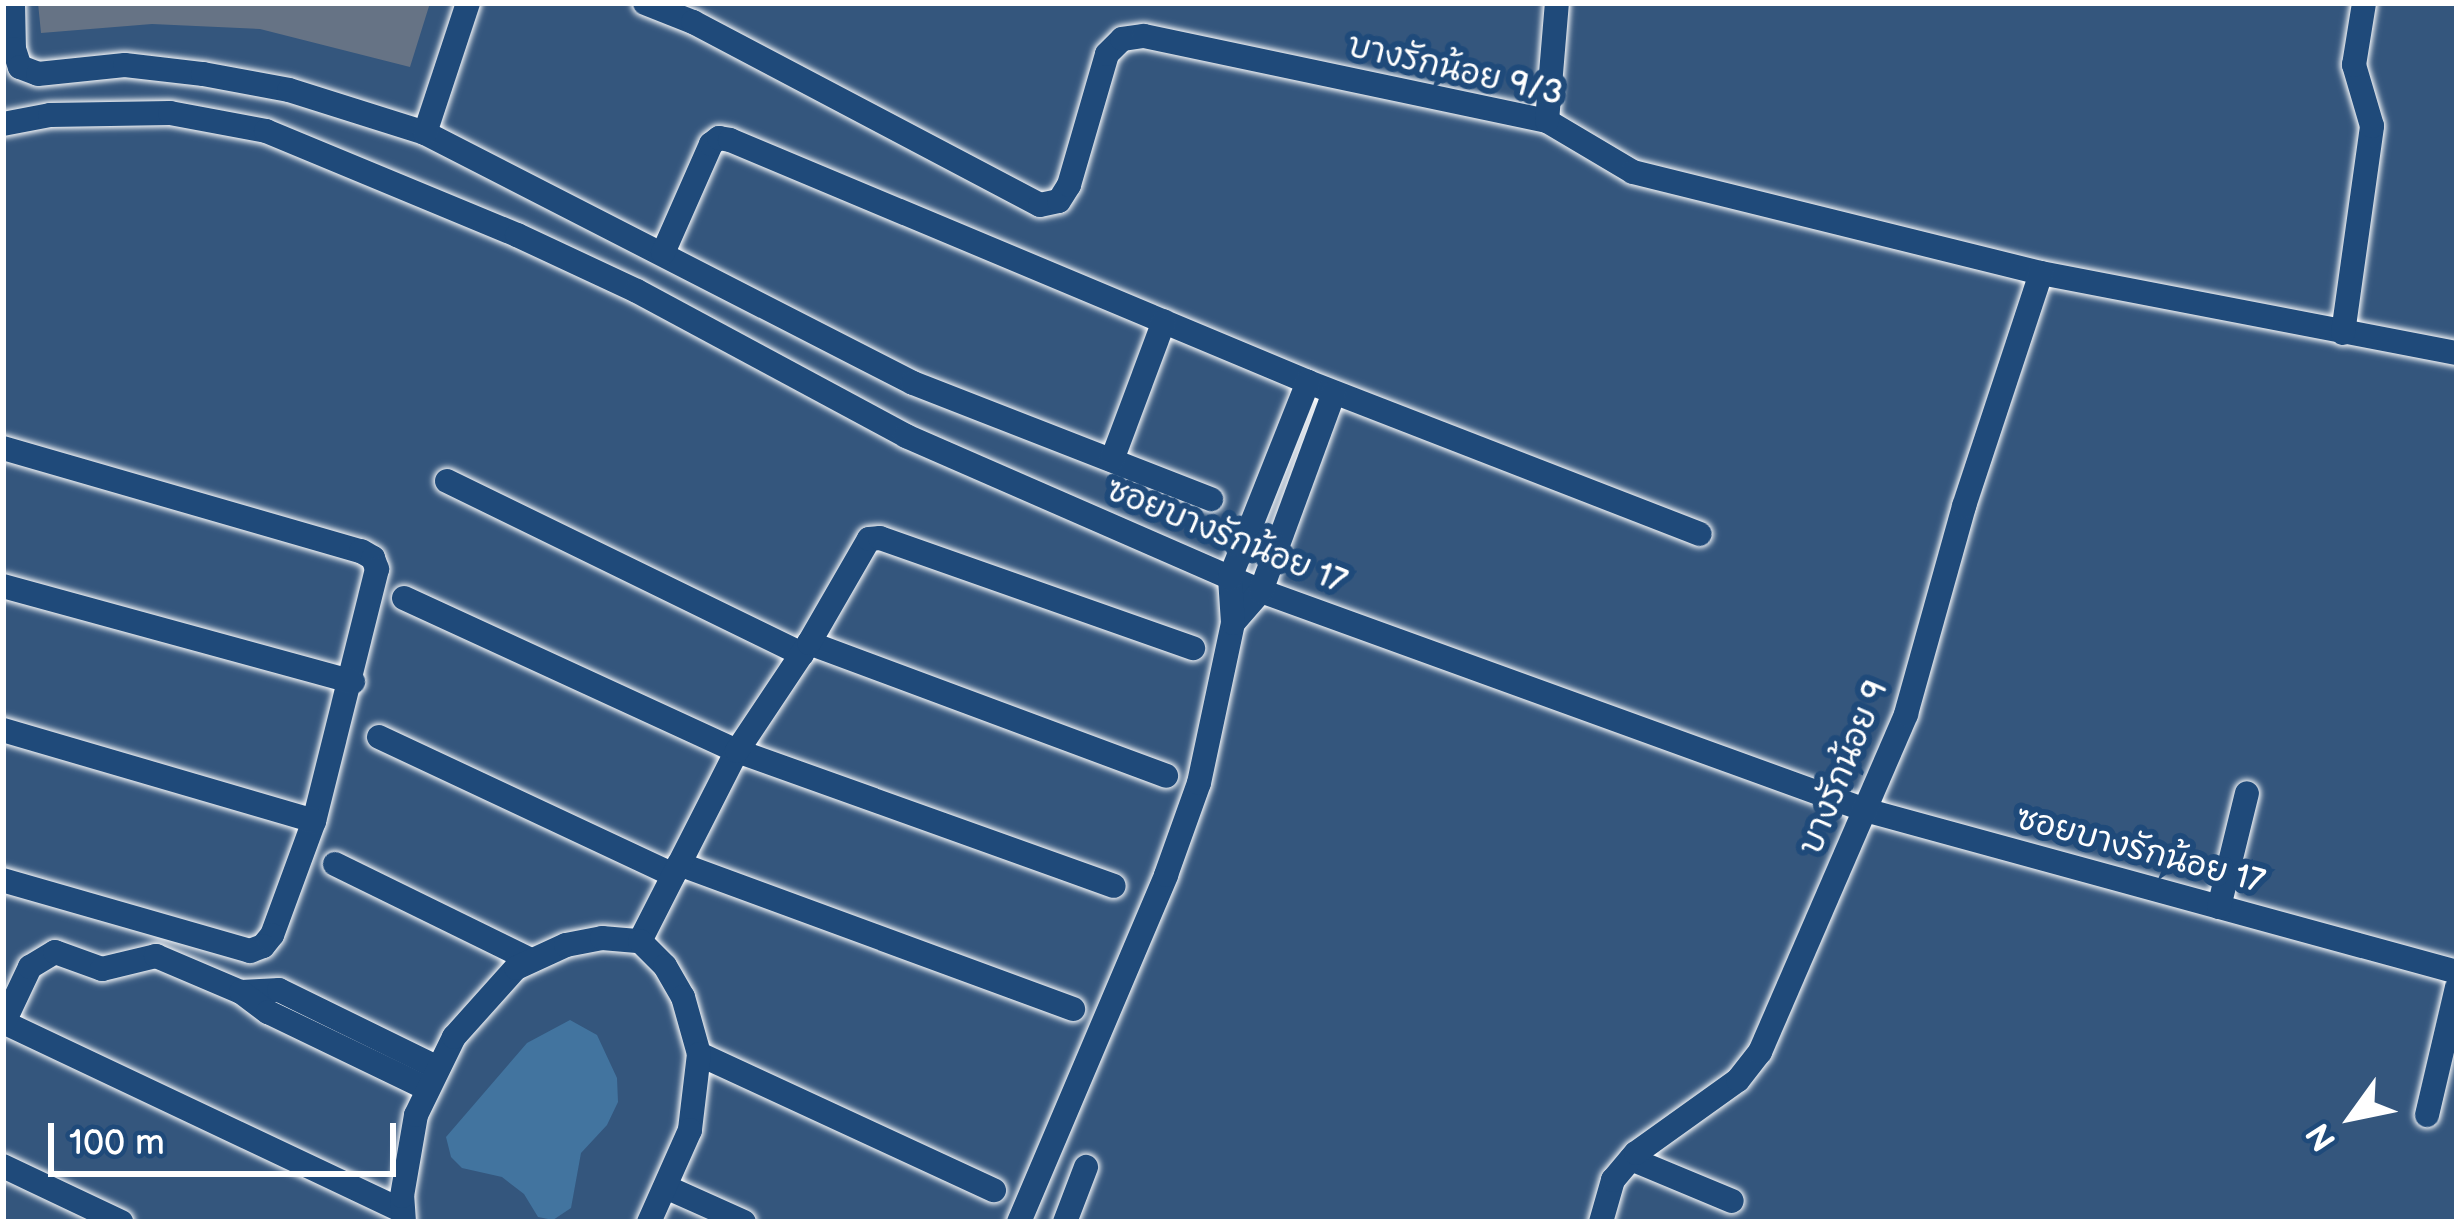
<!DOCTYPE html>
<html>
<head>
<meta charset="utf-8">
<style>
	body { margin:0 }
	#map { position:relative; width:2460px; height:1225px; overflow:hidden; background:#34567d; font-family:"Balsamiq Sans","Playpen Sans Thai",sans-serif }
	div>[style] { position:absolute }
	.water>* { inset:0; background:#42749f }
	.building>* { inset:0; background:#667385 }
	.roads { filter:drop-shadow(0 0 3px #fff) drop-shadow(0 0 3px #fff) }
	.street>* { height:24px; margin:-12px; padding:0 12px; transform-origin:12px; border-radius:12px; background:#1f4a7a }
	span { translate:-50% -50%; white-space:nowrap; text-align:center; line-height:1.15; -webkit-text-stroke:12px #1f4a7a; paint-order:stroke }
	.street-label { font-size:33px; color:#fff }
	.frame { position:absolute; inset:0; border:6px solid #fff; pointer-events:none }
	.north { position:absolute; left:2292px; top:1057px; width:120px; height:120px; -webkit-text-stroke:9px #1f4a7a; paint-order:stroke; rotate:237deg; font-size:33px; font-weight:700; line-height:48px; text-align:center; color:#fff }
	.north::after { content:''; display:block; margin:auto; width:42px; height:54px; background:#fff; clip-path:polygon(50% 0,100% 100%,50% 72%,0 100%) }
	.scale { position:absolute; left:48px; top:1123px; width:348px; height:54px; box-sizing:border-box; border:6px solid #fff; border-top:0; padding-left:15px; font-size:36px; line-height:42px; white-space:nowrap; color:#fff; -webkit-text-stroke:9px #1f4a7a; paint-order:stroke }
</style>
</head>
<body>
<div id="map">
	<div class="water">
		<i style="clip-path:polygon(570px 1020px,597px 1035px,617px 1078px,618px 1102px,607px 1125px,581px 1153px,571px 1208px,553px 1220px,538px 1217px,524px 1194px,502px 1177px,462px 1168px,451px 1157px,446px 1137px,527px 1043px)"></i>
	</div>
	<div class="building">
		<i style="clip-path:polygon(38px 3px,430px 3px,410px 67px,260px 29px,152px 24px,41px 33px)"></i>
	</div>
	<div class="roads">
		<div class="street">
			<i style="left:13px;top:3px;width:46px;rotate:88.8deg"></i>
			<i style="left:14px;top:49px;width:19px;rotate:72deg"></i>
			<i style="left:20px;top:67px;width:19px;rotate:21deg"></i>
			<i style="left:38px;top:74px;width:87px;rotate:-5.9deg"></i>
			<i style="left:125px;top:65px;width:79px;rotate:6.6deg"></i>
			<i style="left:203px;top:74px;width:87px;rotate:10.5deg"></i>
			<i style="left:289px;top:90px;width:143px;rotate:17.5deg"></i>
			<i style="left:425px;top:133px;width:548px;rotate:27.13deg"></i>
			<i style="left:913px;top:383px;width:320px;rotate:21.3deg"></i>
			<i style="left:645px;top:3px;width:52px;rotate:21.6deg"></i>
			<i style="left:693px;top:22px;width:392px;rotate:27.8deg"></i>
			<i style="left:1040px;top:205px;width:19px;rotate:-12deg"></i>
			<i style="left:1059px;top:201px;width:19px;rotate:-58deg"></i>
			<i style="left:1069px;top:185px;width:136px;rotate:-73.8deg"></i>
			<i style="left:1107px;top:54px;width:21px;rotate:-45deg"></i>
			<i style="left:1122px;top:39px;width:22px;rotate:-8deg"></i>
			<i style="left:1144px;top:36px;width:412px;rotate:11.9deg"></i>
			<i style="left:1547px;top:121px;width:100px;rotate:30.7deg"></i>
			<i style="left:1633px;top:172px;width:420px;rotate:13.9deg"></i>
			<i style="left:2041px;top:273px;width:424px;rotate:10.9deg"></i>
			<i style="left:1547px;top:121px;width:118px;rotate:-85.2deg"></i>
			<i style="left:3px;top:124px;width:48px;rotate:-10.8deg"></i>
			<i style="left:50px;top:115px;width:120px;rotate:-1deg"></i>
			<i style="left:170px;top:113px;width:98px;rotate:10.6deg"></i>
			<i style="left:266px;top:131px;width:272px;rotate:22.5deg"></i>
			<i style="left:517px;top:235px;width:132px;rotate:25deg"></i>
			<i style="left:637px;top:291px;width:306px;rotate:28.3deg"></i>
			<i style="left:906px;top:436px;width:387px;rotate:23.6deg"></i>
			<i style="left:1261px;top:591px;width:642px;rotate:19.93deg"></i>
			<i style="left:1865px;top:810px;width:614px;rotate:15.3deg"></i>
			<i style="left:425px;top:133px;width:137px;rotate:-71.7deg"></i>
			<i style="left:663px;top:253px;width:119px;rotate:-66.2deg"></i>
			<i style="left:711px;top:144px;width:10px;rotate:-37deg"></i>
			<i style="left:719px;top:138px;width:11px;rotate:10deg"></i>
			<i style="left:730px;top:140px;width:627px;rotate:22.72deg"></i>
			<i style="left:1308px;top:382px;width:420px;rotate:21.2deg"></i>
			<i style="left:2343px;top:333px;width:209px;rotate:-82deg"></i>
			<i style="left:2372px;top:126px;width:64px;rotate:-106.4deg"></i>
			<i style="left:2354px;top:65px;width:63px;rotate:-80.8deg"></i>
			<i style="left:3px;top:448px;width:373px;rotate:16.1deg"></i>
			<i style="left:361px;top:551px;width:14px;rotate:30deg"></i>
			<i style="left:373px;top:558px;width:12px;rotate:70deg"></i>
			<i style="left:377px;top:569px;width:260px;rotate:104deg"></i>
			<i style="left:314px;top:821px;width:121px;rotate:110.2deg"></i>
			<i style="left:272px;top:935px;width:14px;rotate:129deg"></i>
			<i style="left:263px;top:946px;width:14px;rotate:159deg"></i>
			<i style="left:250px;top:951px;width:257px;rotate:-164deg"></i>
			<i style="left:1112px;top:460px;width:148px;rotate:-69.5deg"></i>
			<i style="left:447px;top:481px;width:395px;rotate:26deg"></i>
			<i style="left:3px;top:586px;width:363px;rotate:15.3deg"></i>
			<i style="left:404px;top:598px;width:366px;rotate:24.7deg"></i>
			<i style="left:737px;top:751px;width:400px;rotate:19.7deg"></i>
			<i style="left:1233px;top:623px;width:43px;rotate:-48.8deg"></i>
			<i style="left:1261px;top:591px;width:211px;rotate:-69.8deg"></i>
			<i style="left:809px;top:643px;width:381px;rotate:20.4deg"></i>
			<i style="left:3px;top:730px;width:324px;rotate:16.3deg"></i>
			<i style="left:379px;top:737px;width:325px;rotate:25.1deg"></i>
			<i style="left:335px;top:864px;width:218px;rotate:26.1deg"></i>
			<i style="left:679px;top:864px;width:420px;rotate:20.2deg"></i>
			<i style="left:2219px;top:907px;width:117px;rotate:-76.2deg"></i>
			<i style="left:640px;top:941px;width:213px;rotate:-63deg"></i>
			<i style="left:737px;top:751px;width:130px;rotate:-56.3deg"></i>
			<i style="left:809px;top:643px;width:120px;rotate:-60deg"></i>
			<i style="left:869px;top:539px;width:11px;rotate:-5deg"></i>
			<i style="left:880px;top:538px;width:332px;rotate:19.4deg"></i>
			<i style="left:241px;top:992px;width:38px;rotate:-3deg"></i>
			<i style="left:279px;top:990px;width:175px;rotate:26.1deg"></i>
			<i style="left:3px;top:1022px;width:440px;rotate:25.3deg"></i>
			<i style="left:4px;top:1022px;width:61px;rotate:-64.7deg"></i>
			<i style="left:30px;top:967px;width:29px;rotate:-31deg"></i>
			<i style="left:55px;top:952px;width:50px;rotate:19.9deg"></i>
			<i style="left:102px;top:969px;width:56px;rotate:-13.5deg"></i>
			<i style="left:156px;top:956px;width:92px;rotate:23deg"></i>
			<i style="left:241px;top:992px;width:34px;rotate:37deg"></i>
			<i style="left:268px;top:1012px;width:175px;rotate:25.7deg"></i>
			<i style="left:699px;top:1054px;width:325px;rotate:24.8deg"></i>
			<i style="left:2427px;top:1115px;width:131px;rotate:-76.8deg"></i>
			<i style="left:1631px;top:1159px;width:109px;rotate:22.6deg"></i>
			<i style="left:3px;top:1166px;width:131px;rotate:25.4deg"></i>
			<i style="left:668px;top:1188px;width:83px;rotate:24.1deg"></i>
			<i style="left:404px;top:1222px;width:26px;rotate:-94deg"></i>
			<i style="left:402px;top:1196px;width:82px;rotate:-80.2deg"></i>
			<i style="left:416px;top:1115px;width:87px;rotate:-64deg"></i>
			<i style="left:454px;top:1037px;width:93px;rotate:-48.1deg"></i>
			<i style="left:516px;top:968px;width:55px;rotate:-24.7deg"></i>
			<i style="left:566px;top:945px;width:37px;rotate:-11deg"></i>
			<i style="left:602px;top:938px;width:38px;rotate:5deg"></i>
			<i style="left:640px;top:941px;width:35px;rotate:45deg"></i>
			<i style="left:665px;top:966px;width:36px;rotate:60deg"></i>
			<i style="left:683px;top:997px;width:59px;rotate:74.3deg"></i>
			<i style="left:699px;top:1054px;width:77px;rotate:96.8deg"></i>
			<i style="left:690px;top:1130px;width:101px;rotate:114deg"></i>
			<i style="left:1019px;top:1222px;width:377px;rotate:-67deg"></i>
			<i style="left:1166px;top:875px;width:98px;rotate:-70.3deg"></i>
			<i style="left:1199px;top:783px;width:164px;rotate:-78deg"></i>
			<i style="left:1233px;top:623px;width:45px;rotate:-93.8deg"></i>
			<i style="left:1230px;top:578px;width:211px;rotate:-68.3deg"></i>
			<i style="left:1065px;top:1222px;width:59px;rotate:-69.1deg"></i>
			<i style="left:1601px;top:1222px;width:44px;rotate:-74.1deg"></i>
			<i style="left:1613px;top:1180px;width:35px;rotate:-50deg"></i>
			<i style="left:1636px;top:1153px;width:125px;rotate:-35.6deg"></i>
			<i style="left:1738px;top:1080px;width:36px;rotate:-52deg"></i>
			<i style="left:1760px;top:1052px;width:368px;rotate:-66.6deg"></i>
			<i style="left:1906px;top:714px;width:216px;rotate:-74.4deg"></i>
			<i style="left:1964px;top:506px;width:245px;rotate:-71.7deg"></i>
		</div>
	</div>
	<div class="street-label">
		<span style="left:1455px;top:71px;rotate:13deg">บางรักน้อย 9/3</span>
		<span style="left:1226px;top:537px;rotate:22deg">ซอยบางรักน้อย 17</span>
		<span style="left:1845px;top:768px;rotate:-68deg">บางรักน้อย 9</span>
		<span style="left:2140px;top:851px;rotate:15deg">ซอยบางรักน้อย 17</span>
	</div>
	<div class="frame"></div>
	<div class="north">N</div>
	<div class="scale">100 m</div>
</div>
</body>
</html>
